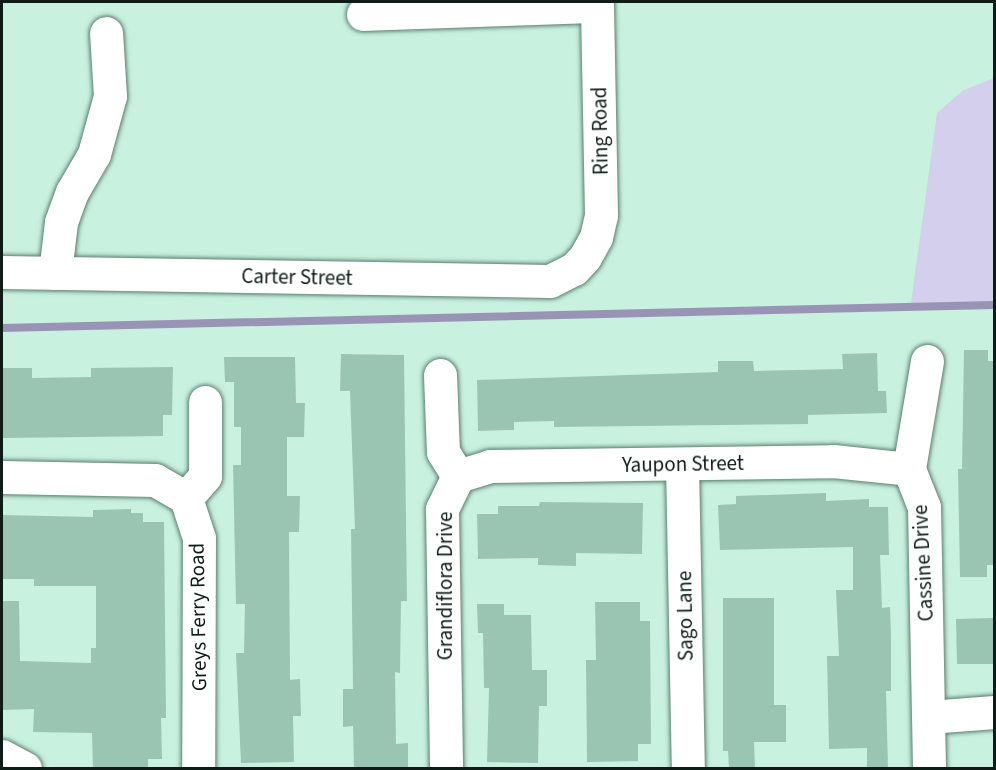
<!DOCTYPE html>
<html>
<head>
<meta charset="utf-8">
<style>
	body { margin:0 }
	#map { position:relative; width:996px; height:770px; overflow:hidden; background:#c9f1df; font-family:"Source Sans 3",sans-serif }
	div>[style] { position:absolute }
	.green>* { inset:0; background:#d3cfed }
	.stream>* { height:8px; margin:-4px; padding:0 4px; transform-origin:4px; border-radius:4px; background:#9993b6 }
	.building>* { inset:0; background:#9bc5b3 }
	.roads { filter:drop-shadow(0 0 2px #5a7f6f) drop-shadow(0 0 2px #5a7f6f) }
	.minor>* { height:33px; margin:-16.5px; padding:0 16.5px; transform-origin:16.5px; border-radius:16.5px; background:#fff }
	span { translate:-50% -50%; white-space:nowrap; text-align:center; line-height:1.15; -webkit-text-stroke:4.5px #fff; paint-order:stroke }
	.street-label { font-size:21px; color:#0d1c16 }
	.frame { position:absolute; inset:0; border:3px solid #0d1c16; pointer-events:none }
</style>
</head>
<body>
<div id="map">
	<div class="green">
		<i style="clip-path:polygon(994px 78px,994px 309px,910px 310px,937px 113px,962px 91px)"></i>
	</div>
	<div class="stream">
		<i style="left:2px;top:328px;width:992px;rotate:-1.33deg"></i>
	</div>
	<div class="building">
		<i style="clip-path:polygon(964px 350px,988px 350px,988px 361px,994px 361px,994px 565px,987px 565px,987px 577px,960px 577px,958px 469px,962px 469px)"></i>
		<i style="clip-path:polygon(877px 353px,878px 391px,886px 391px,887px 413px,808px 415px,808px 424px,554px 427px,554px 421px,514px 422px,514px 430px,478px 431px,477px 380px,718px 372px,718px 361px,753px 361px,754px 371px,843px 369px,842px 354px)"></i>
		<i style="clip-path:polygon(341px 354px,404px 355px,407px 601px,401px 601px,400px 673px,395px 672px,396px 744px,408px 743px,408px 768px,354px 768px,353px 726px,343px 727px,343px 689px,353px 689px,351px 529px,355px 529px,350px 391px,340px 391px)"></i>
		<i style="clip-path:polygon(224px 357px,295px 357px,296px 403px,305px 403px,304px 437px,287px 437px,287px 496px,300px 496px,299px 532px,289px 532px,290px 680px,300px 679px,301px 716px,293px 716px,294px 762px,241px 763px,236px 653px,244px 653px,245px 604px,236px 604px,233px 465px,241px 465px,241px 427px,234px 427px,234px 382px,225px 382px)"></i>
		<i style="clip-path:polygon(173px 367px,172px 415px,163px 415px,163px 436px,2px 438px,2px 368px,32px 368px,32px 378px,91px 377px,91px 368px)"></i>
		<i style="clip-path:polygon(826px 493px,826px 501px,869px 499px,869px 507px,888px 507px,889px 555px,880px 555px,882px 608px,890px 607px,891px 636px,891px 691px,886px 691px,888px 768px,867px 768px,867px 748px,829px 749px,827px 656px,839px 656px,836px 590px,853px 590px,853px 547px,720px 550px,718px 505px,736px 504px,736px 496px)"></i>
		<i style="clip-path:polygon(540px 502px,643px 503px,642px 554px,576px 553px,576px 566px,538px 565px,538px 558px,478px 559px,477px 514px,498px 514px,498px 506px,539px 506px)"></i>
		<i style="clip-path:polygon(131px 509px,131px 513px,143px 513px,143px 522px,164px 522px,166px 718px,161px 718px,162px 759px,148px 759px,148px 768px,93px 768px,92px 733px,33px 732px,34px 709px,2px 710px,2px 601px,19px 601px,20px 661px,91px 663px,91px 648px,96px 648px,96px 586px,34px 586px,34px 579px,2px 579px,2px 515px,93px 517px,93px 510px)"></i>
		<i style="clip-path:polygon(723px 598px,774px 598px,774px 705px,786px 705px,786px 742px,754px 742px,755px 768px,729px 768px,728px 751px,723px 751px)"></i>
		<i style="clip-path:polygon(595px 602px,640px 602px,640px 621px,650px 621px,651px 744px,638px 744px,638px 761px,587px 762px,586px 660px,596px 660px)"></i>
		<i style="clip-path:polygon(477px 604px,504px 604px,504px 615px,531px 615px,532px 670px,547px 670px,547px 706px,539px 706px,538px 763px,487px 762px,489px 688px,484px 688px,483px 633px,478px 633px)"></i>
		<i style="clip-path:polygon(993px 618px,994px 664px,957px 664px,956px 619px)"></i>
	</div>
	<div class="roads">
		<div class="minor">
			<i style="left:363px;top:14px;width:234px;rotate:-2deg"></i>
			<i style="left:2px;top:272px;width:548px;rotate:0.94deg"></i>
			<i style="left:550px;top:281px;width:27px;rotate:-27deg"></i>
			<i style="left:574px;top:269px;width:16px;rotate:-47deg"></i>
			<i style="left:585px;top:257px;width:23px;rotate:-61deg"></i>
			<i style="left:596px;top:237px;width:23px;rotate:-77deg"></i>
			<i style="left:601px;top:215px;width:213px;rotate:-91.1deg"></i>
			<i style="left:55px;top:273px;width:51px;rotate:-83.3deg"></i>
			<i style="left:61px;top:222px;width:32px;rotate:-70deg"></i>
			<i style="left:72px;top:192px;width:44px;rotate:-59.9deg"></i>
			<i style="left:94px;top:154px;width:60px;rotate:-74.6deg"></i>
			<i style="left:110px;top:96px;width:63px;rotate:-93.6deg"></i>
			<i style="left:927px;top:361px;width:109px;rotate:99.5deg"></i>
			<i style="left:909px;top:469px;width:41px;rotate:68.5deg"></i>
			<i style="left:924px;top:507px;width:261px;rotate:88.9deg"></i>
			<i style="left:440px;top:375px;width:77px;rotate:87.8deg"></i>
			<i style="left:443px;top:452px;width:28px;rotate:58deg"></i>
			<i style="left:458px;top:476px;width:37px;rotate:116deg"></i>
			<i style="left:442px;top:509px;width:259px;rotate:89.1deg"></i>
			<i style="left:682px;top:464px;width:304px;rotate:88.9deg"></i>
			<i style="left:458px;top:476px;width:34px;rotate:-17deg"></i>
			<i style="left:490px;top:466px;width:343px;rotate:-0.8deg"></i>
			<i style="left:833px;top:461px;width:76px;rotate:6deg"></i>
			<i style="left:2px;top:477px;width:153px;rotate:1.1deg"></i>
			<i style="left:155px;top:480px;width:36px;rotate:30deg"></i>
			<i style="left:186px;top:498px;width:42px;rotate:72deg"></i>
			<i style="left:199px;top:538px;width:230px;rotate:90.2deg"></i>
			<i style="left:186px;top:498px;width:29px;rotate:-49deg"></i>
			<i style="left:205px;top:476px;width:74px;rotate:-90deg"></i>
			<i style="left:929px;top:717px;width:65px;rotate:-4.4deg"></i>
			<i style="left:2px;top:756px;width:26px;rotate:28deg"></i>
		</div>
	</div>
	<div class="street-label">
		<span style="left:600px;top:131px;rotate:-91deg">Ring Road</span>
		<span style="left:297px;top:277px;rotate:1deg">Carter Street</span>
		<span style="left:683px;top:464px;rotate:-1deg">Yaupon Street</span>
		<span style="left:923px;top:563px;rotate:-93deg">Cassine Drive</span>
		<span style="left:445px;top:586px;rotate:-90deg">Grandiflora Drive</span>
		<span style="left:685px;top:616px;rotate:-91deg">Sago Lane</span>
		<span style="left:198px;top:617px;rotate:-91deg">Greys Ferry Road</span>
	</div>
	<div class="frame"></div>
</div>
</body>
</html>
